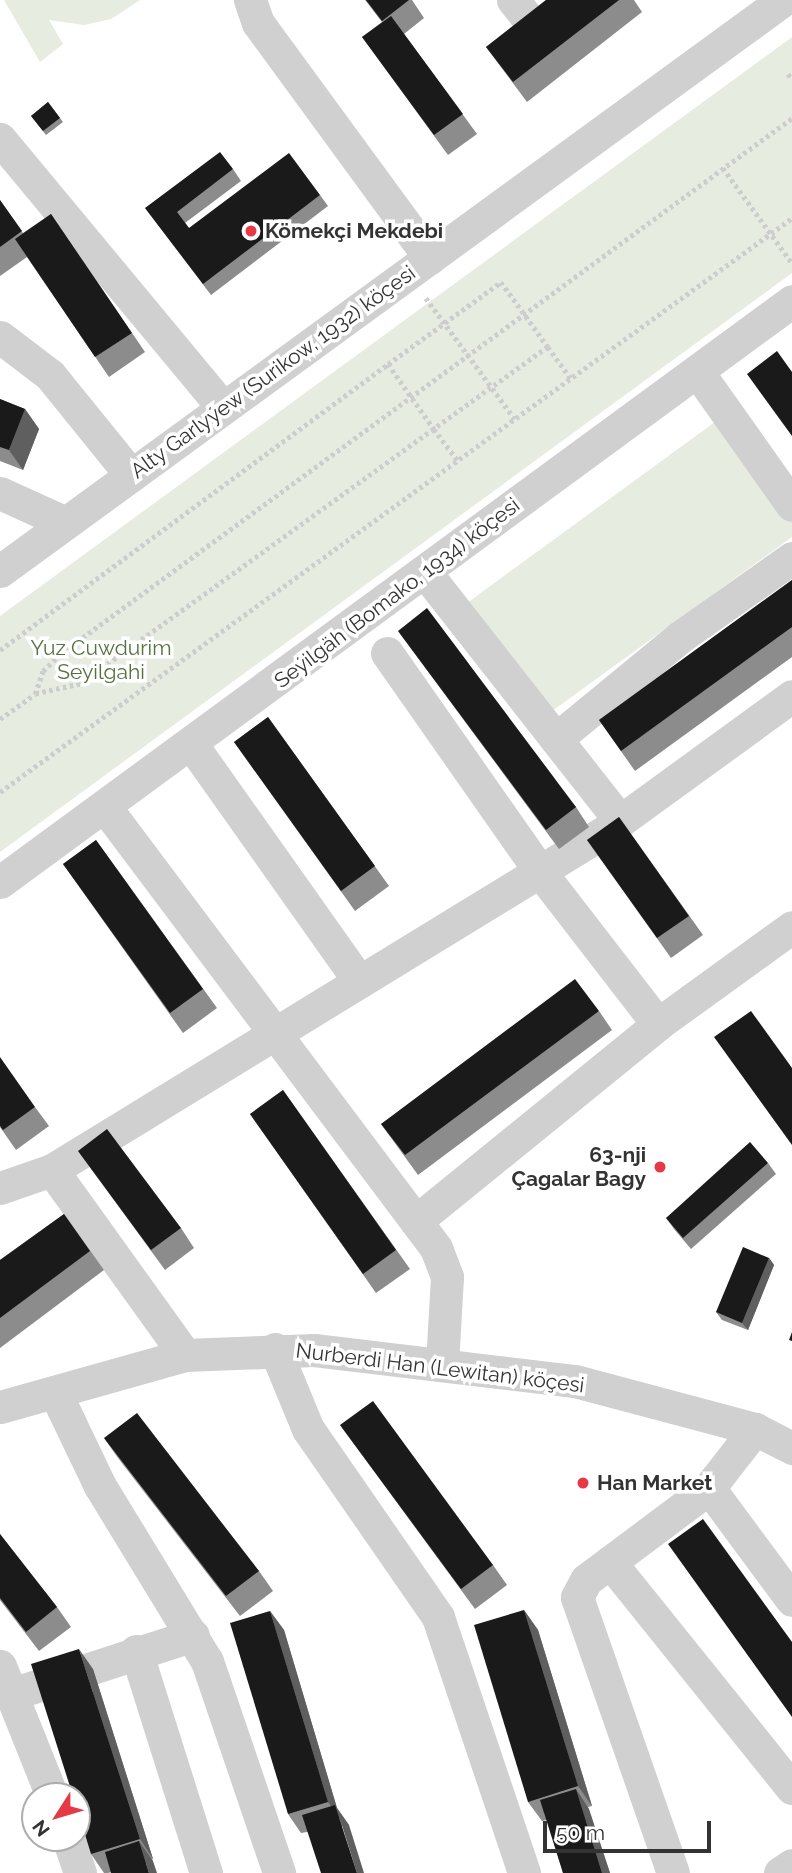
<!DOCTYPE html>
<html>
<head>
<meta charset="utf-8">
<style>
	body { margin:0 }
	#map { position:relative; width:792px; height:1873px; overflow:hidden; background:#fff; font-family:Raleway,sans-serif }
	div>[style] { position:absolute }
	.green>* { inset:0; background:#e6ecdf }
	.path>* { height:4.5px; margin-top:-2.25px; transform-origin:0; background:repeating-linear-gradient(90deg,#cdcdcd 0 3.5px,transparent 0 7px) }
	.minor>* { height:33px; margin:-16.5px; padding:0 16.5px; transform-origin:16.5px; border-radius:16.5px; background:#d0d0d0 }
	.wall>* { inset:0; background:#8c8c8c }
	.shaded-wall>* { inset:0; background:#5f5f5f }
	.building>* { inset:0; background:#1a1a1a }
	.dots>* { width:19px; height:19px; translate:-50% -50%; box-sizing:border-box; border:4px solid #fff; border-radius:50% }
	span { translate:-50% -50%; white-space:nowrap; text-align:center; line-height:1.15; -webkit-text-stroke:7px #fff; paint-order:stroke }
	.poi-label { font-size:21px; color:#333; font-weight:700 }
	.left { translate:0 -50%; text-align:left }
	.right { translate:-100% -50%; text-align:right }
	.street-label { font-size:21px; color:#333 }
	.park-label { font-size:21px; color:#56703f }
	.north { position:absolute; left:21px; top:1782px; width:70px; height:70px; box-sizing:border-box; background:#fff; border:2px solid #adadad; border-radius:50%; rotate:233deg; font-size:19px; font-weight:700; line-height:28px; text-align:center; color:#333 }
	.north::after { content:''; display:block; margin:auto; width:24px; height:32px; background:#e63946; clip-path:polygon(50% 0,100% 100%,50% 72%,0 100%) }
	.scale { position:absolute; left:543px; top:1821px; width:168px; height:32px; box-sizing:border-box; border:4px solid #333; border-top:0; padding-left:9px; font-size:21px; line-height:24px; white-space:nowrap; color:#333; -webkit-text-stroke:5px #fff; paint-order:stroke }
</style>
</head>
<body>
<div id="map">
	<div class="green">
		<i style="clip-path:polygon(4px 0,140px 0,111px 19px,84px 25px,49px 20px,63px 44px,40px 62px)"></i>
		<i style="clip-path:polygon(792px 37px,792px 273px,0 852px,0 616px)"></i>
		<i style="clip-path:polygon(719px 419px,792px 519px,792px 537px,548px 714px,467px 603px)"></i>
	</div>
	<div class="path">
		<i style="left:788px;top:74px;width:6px;rotate:51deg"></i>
		<i style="left:723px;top:168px;width:117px;rotate:54deg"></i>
		<i style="left:426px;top:298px;width:150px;rotate:53.7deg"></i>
		<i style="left:548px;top:347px;width:39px;rotate:54deg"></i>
		<i style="left:388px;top:364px;width:140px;rotate:-36deg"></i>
		<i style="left:501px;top:282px;width:80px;rotate:54.1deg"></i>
		<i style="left:548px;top:347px;width:140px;rotate:144.3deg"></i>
		<i style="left:434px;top:429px;width:40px;rotate:53deg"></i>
		<i style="left:0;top:650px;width:482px;rotate:-36.4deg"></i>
		<i style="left:388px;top:364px;width:80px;rotate:54.7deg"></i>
		<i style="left:434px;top:429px;width:436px;rotate:144.2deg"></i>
		<i style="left:80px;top:684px;width:46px;rotate:167.5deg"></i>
		<i style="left:0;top:719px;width:43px;rotate:-35.5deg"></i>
		<i style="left:35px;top:694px;width:24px;rotate:-71deg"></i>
		<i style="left:43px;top:671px;width:24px;rotate:-45deg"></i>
		<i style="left:60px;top:654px;width:907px;rotate:-36.21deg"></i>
		<i style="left:0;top:792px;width:978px;rotate:-35.93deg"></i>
	</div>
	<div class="minor">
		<i style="left:250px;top:0;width:24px;rotate:71deg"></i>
		<i style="left:258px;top:23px;width:291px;rotate:53.8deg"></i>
		<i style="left:513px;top:0;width:45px;rotate:51.3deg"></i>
		<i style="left:0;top:139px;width:349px;rotate:50.3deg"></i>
		<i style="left:0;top:337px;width:63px;rotate:37.2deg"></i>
		<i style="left:50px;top:375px;width:129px;rotate:51deg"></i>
		<i style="left:697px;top:371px;width:164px;rotate:54.7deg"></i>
		<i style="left:0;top:493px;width:72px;rotate:24.4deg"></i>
		<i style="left:0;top:571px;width:969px;rotate:-36.1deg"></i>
		<i style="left:425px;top:572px;width:316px;rotate:51.9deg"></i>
		<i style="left:387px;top:653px;width:264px;rotate:55deg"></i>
		<i style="left:538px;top:869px;width:196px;rotate:52.3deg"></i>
		<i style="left:556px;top:739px;width:161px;rotate:-39.4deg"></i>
		<i style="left:680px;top:637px;width:137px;rotate:-35.2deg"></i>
		<i style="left:192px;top:745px;width:286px;rotate:54.7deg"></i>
		<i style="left:105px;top:807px;width:551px;rotate:53.11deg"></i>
		<i style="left:436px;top:1248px;width:31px;rotate:69deg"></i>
		<i style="left:447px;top:1277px;width:88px;rotate:93.3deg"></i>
		<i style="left:0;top:882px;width:982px;rotate:-36.26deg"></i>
		<i style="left:52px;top:1170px;width:228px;rotate:54.3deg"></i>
		<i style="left:0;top:1188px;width:55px;rotate:-19.1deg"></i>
		<i style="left:52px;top:1170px;width:653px;rotate:-31.48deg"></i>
		<i style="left:609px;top:829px;width:226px;rotate:-36deg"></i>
		<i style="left:416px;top:1221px;width:312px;rotate:-39.1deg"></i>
		<i style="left:658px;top:1024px;width:165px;rotate:-35.9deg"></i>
		<i style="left:275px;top:1349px;width:87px;rotate:67.6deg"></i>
		<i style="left:308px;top:1429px;width:229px;rotate:55.3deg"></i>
		<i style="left:438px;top:1617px;width:270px;rotate:71.4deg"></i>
		<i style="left:55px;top:1392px;width:104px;rotate:64.4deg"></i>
		<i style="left:100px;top:1486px;width:205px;rotate:58.6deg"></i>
		<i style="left:207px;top:1661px;width:224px;rotate:71.2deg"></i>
		<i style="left:0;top:1407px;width:192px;rotate:-15.7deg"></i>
		<i style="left:185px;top:1355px;width:129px;rotate:-2.2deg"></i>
		<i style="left:314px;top:1350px;width:263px;rotate:6.8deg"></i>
		<i style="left:575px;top:1381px;width:186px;rotate:14.9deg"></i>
		<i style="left:755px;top:1429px;width:42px;rotate:27.2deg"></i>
		<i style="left:709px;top:1488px;width:139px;rotate:53.5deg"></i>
		<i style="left:610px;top:1562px;width:290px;rotate:51.2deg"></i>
		<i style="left:136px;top:1651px;width:233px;rotate:72.5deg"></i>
		<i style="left:0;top:1666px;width:140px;rotate:68.2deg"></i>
		<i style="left:15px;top:1693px;width:187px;rotate:-18deg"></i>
		<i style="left:68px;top:1838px;width:37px;rotate:71deg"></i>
		<i style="left:673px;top:1873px;width:292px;rotate:-109.2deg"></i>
		<i style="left:577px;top:1597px;width:19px;rotate:-62deg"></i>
		<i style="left:586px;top:1580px;width:154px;rotate:-36.8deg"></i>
		<i style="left:709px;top:1488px;width:75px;rotate:-52.1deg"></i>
		<i style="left:780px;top:1873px;width:14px;rotate:-34deg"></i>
	</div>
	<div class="wall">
		<i style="clip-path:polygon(365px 0,412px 0,424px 18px,404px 34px,477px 134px,448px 155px,362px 37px,382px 22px)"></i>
		<i style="clip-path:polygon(546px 0,634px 0,642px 12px,527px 102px,486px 47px)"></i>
		<i style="clip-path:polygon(48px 102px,63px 122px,46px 135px,31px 116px)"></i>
		<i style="clip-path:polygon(233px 169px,241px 181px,185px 223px,189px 228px,320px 195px,328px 206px,211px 295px,145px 208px)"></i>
		<i style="clip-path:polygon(0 200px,23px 233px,51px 214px,145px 352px,109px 377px,27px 257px,0 276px)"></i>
		<i style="clip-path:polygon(0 399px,25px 409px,39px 429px,23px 470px,0 461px)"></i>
		<i style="clip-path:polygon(792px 580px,792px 657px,635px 771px,599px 720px)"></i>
		<i style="clip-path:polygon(398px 631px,576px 807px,589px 827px,559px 849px)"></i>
		<i style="clip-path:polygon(268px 717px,389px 886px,355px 911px,234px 742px)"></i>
		<i style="clip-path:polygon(619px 817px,703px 935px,671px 958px,587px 840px)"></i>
		<i style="clip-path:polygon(96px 840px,217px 1008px,183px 1033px,63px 864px)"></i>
		<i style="clip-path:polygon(599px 1011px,612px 1030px,418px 1175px,381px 1124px)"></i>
		<i style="clip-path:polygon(283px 1090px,410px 1269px,376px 1293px,250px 1114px)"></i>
		<i style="clip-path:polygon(35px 1107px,49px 1126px,16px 1150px,0 1127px)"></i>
		<i style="clip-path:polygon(78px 1151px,181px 1228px,194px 1248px,165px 1270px)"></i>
		<i style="clip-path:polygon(768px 1163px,776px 1174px,691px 1249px,674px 1229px,666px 1218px)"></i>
		<i style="clip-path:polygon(64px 1214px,104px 1270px,0 1348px,0 1260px)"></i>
		<i style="clip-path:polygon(769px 1258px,774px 1265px,748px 1330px,722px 1320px,716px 1312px)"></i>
		<i style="clip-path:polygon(340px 1425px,493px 1565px,507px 1585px,475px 1609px)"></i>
		<i style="clip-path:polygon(104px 1438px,259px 1571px,273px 1591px,240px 1616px,118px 1458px)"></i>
		<i style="clip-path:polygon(0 1534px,57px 1607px,71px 1627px,39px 1651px,0 1600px)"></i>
		<i style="clip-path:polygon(524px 1610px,538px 1630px,592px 1806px,588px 1807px,610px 1873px,563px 1873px,547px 1820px,542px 1821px,528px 1802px)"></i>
		<i style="clip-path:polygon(270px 1611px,284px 1630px,337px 1808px,349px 1825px,301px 1833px,288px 1814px)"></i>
		<i style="clip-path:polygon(93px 1669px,153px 1859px,152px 1859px,153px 1861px,108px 1873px,104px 1873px,91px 1854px)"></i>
	</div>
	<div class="shaded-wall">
		<i style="clip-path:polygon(25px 409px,39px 429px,23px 470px,9px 450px)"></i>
		<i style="clip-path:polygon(769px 1258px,774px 1265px,748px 1330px,742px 1323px)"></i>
		<i style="clip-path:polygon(524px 1610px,538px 1630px,592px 1806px,578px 1786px)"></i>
		<i style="clip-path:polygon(270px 1611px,284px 1630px,337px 1808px,349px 1825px,364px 1873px,357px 1873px,340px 1819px,328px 1802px)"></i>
		<i style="clip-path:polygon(79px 1649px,93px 1669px,153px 1859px,140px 1839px)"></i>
		<i style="clip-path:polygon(576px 1789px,589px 1809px,610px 1873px,602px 1873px)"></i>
		<i style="clip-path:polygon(139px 1841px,153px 1861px,157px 1873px,149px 1873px)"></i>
	</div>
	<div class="building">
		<i style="clip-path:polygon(366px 0,409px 0,382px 21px)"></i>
		<i style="clip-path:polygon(546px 0,619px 0,513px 82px,486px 47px)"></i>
		<i style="clip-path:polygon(391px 16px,463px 114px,434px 135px,362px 37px)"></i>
		<i style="clip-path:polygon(48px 102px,60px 118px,43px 131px,31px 116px)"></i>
		<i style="clip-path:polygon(220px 152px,233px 169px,177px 212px,189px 228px,289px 153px,320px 195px,203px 284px,145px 208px)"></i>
		<i style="clip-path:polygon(0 200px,22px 231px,0 247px)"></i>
		<i style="clip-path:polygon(51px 214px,132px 333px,95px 357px,15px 239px)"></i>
		<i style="clip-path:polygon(777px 351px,792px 372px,792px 436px,747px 374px)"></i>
		<i style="clip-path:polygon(0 399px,25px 409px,9px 450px,0 447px)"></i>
		<i style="clip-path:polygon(792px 580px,792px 627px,621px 751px,599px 720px)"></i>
		<i style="clip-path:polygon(427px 608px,576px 807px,546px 830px,398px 631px)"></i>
		<i style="clip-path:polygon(268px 717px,375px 866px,341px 891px,234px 742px)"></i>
		<i style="clip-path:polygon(619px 817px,689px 916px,657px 938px,587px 840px)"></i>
		<i style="clip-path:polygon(96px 840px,203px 989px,170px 1013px,63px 864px)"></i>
		<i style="clip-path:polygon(575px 979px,599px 1011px,405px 1155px,381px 1124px)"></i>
		<i style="clip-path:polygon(751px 1011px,792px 1068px,792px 1145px,714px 1037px)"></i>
		<i style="clip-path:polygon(0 1057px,35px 1107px,3px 1130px,0 1126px)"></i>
		<i style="clip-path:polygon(283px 1090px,396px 1250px,363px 1274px,250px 1114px)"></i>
		<i style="clip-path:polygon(107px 1129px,181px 1228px,151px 1250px,78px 1151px)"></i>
		<i style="clip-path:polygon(750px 1142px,768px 1163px,683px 1238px,666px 1218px)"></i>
		<i style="clip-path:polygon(64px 1214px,90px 1251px,0 1318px,0 1260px)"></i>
		<i style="clip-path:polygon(743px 1247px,769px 1258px,742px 1323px,716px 1312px)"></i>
		<i style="clip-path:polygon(792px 1332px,792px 1341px,789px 1340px)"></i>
		<i style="clip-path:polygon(373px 1401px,493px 1565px,461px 1589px,340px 1425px)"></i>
		<i style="clip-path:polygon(137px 1413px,259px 1571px,226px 1596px,104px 1438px)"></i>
		<i style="clip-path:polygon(703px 1519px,792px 1642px,792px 1717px,668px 1544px)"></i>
		<i style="clip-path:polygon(0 1534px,57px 1607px,26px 1632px,0 1598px)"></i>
		<i style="clip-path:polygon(524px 1610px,578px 1786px,528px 1802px,474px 1625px)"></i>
		<i style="clip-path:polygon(270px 1611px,328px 1802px,288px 1814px,230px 1623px)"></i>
		<i style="clip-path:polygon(79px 1649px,140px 1839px,91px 1854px,77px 1809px,77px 1796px,73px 1796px,31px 1664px)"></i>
		<i style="clip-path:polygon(576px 1789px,602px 1873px,563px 1873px,540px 1800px)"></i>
		<i style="clip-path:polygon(335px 1805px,357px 1873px,321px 1873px,302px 1815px)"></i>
		<i style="clip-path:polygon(139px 1841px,149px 1873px,111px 1873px,105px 1852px)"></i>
	</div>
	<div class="dots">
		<i style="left:251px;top:231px;background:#e63946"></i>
		<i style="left:660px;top:1167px;background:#e63946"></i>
		<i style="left:583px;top:1483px;background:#e63946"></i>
	</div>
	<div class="poi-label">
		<span class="left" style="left:265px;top:231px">Kömekçi Mekdebi</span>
		<span class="right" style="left:646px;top:1167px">63-nji<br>Çagalar Bagy</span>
		<span class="left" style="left:597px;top:1483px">Han Market</span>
	</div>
	<div class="street-label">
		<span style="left:273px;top:372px;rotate:-36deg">Alty Garlyýew (Surikow, 1932) köçesi</span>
		<span style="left:397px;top:593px;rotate:-37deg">Seýilgäh (Bomako, 1934) köçesi</span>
		<span style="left:440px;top:1368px;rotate:7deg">Nurberdi Han (Lewitan) köçesi</span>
	</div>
	<div class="park-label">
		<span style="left:101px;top:660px">Yuz Cuwdurim<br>Seyilgahi</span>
	</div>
	<div class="north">N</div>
	<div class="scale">50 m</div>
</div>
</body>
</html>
